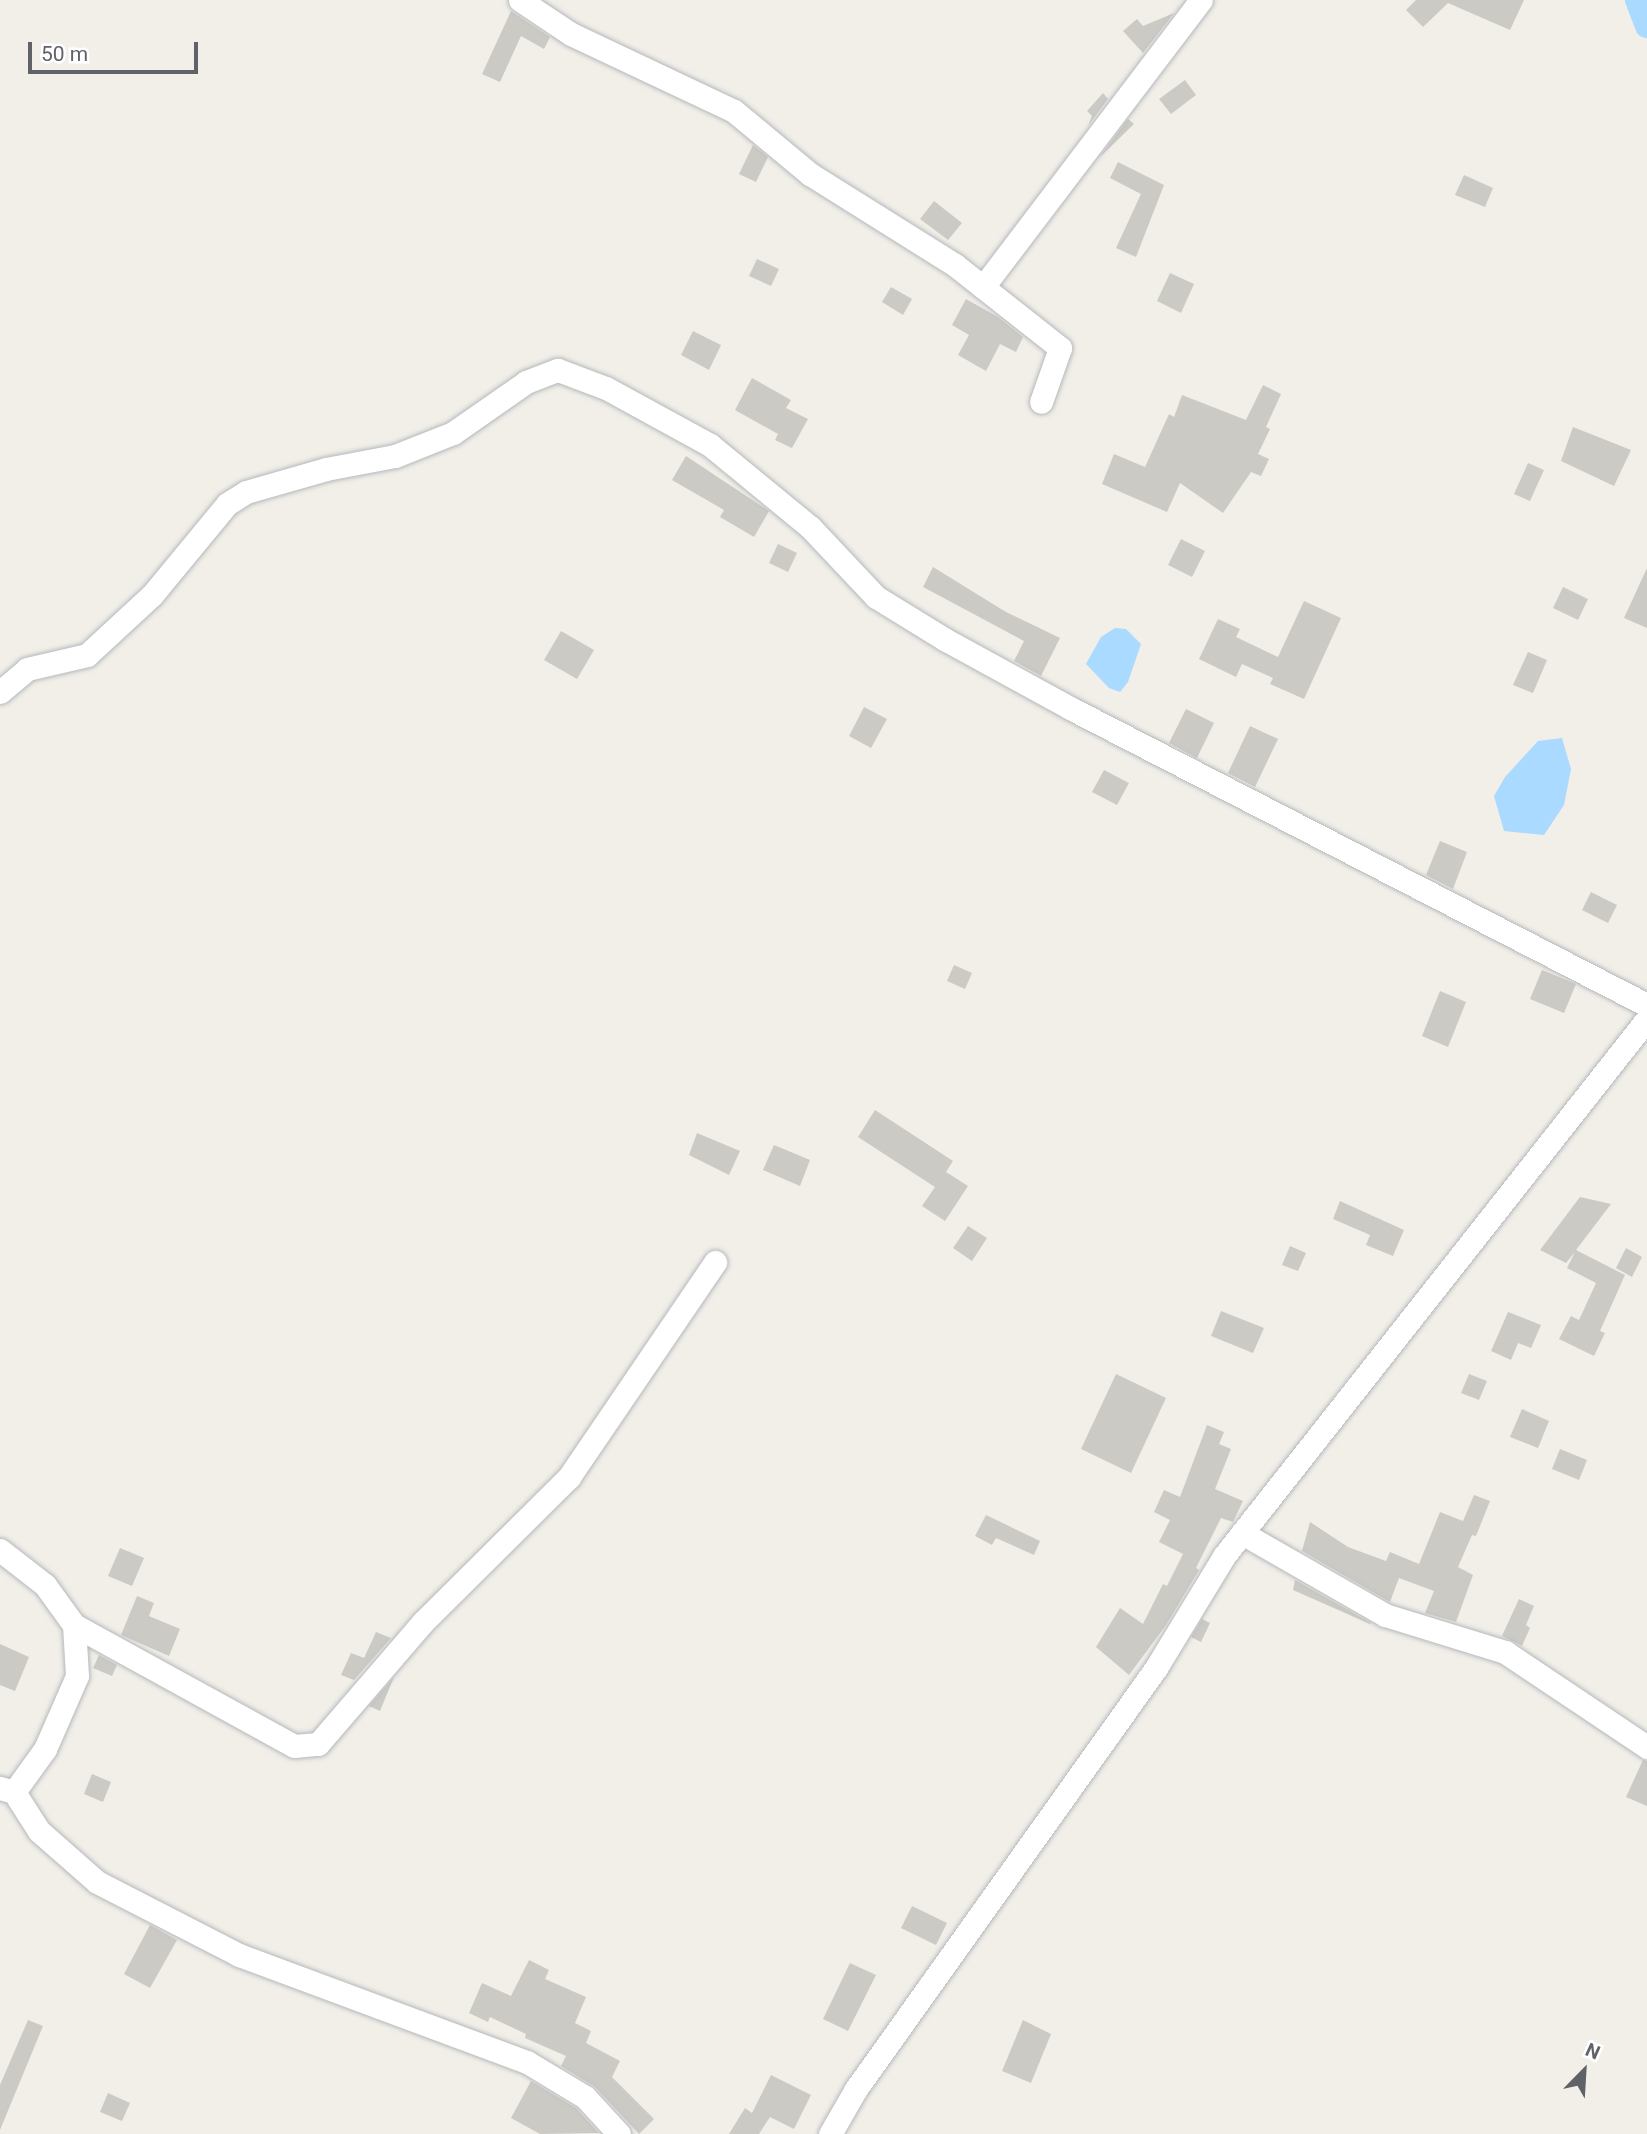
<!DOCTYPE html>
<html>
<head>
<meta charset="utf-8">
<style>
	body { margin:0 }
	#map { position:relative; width:1647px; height:2134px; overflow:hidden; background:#f1efe8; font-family:Roboto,sans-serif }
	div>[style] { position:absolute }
	.water>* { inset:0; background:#aadaff }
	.canal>* { height:24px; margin:-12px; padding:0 12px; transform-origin:12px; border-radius:12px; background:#aadaff }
	.building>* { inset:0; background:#cccac5 }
	.roads { filter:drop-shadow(0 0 2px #b5b8bc) drop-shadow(0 0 2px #b5b8bc) }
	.minor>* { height:23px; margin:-11.5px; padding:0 11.5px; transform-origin:11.5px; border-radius:11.5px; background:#fff }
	span { translate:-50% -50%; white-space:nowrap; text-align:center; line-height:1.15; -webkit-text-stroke:5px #fff; paint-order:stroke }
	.north { position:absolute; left:1549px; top:2036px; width:70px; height:70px; -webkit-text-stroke:5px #fff; paint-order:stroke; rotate:24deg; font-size:19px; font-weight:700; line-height:28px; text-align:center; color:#5f6368 }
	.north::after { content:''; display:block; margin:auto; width:24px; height:32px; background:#5f6368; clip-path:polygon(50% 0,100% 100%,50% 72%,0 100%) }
	.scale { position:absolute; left:28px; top:42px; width:170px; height:32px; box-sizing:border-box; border:4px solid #5f6368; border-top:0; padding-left:9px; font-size:21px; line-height:24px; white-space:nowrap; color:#5f6368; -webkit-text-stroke:5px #fff; paint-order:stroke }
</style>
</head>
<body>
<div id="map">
	<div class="water">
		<i style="clip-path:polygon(1115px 628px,1126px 629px,1141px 644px,1128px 682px,1120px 692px,1109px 688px,1086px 664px,1101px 637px)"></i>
		<i style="clip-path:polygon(1562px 738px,1571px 769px,1564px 805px,1544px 835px,1504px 831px,1494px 796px,1505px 777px,1538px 741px)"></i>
	</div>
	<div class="canal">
		<i style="left:1637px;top:0;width:28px;rotate:69deg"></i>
	</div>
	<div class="building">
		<i style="clip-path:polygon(1416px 0,1524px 0,1510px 30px,1448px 3px,1423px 27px,1406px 10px)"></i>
		<i style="clip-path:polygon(511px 11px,550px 37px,544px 49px,521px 36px,500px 82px,482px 74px)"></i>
		<i style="clip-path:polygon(1174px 13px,1143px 53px,1123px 31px,1137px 19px,1143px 26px)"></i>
		<i style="clip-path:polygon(1185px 80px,1196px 95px,1171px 114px,1159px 99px)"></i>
		<i style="clip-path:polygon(1103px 93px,1108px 99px,1088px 126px,1092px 116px,1087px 111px)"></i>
		<i style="clip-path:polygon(1128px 119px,1134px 124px,1099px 158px)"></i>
		<i style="clip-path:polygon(753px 145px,768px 157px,756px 182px,739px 174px)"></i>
		<i style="clip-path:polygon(1118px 162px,1164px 185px,1136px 257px,1116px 248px,1141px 194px,1110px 178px)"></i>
		<i style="clip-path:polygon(1464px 175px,1493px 188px,1485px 207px,1455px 195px)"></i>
		<i style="clip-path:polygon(934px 201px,962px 223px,948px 240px,920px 219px)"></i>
		<i style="clip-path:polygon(757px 259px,779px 269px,771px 286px,749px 276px)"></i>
		<i style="clip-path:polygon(1170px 273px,1194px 284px,1181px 313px,1157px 301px)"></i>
		<i style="clip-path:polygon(891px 287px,912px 299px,903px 315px,882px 302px)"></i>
		<i style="clip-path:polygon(966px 299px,998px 317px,1023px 337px,1016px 352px,1000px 344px,986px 371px,958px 355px,969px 335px,952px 325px)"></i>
		<i style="clip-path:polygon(693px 331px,721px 345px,709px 370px,681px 355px)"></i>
		<i style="clip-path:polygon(752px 378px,791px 400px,786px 408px,808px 419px,792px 448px,775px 440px,778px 434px,735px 410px)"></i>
		<i style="clip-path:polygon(1263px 385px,1281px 394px,1266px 427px,1270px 429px,1258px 454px,1269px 459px,1261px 476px,1251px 472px,1223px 513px,1180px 483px,1167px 512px,1102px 484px,1114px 454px,1145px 467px,1169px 414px,1174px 417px,1182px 395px,1246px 420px)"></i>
		<i style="clip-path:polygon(1573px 427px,1631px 450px,1614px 486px,1561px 461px)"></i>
		<i style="clip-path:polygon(686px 456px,769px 511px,754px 537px,720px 517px,724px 510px,672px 480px)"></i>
		<i style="clip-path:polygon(1528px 463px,1544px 470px,1530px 501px,1514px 494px)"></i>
		<i style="clip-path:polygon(1181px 539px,1205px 551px,1192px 577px,1168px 565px)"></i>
		<i style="clip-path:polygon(778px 544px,797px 553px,788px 572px,769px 563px)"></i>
		<i style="clip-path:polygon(933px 567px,1006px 612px,1060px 638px,1041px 676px,1014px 661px,1024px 641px,923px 587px)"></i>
		<i style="clip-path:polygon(1647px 568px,1647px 628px,1624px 618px)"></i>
		<i style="clip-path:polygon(1563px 587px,1588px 599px,1578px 620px,1553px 608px)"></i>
		<i style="clip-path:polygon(1304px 601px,1341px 618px,1304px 699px,1270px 684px,1273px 678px,1242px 664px,1236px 677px,1199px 659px,1218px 619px,1240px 629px,1236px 637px,1278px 657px)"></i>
		<i style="clip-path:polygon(561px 631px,594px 650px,577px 679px,544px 660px)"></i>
		<i style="clip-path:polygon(1528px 652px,1547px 660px,1533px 693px,1513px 685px)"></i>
		<i style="clip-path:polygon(864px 707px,887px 719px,871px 748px,849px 736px)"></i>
		<i style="clip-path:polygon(1186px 709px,1214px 723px,1197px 758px,1169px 743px)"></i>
		<i style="clip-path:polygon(1250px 726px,1278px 739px,1255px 787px,1228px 773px)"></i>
		<i style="clip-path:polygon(1104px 770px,1129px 783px,1117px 805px,1092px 792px)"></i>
		<i style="clip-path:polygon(1440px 841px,1467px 852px,1453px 889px,1426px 875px)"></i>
		<i style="clip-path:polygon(1591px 892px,1617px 905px,1608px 923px,1582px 910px)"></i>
		<i style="clip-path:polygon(954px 965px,972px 973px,965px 989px,947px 981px)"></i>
		<i style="clip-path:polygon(1542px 970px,1576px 984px,1564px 1013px,1530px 999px)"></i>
		<i style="clip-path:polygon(1440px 991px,1466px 1002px,1448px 1047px,1422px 1036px)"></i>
		<i style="clip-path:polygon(875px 1110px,953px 1161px,946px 1172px,968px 1186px,945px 1221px,922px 1206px,935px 1187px,858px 1137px)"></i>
		<i style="clip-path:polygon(697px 1133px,740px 1151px,729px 1175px,689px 1155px)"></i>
		<i style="clip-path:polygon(774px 1145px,810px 1160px,800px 1186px,763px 1170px)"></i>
		<i style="clip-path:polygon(1580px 1197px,1611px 1204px,1576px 1250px,1625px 1275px,1600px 1331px,1605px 1333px,1594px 1356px,1559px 1339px,1571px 1316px,1579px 1320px,1596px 1283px,1567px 1268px,1575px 1252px,1566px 1263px,1540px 1250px)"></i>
		<i style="clip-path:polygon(1340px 1201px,1404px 1230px,1393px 1256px,1366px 1245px,1370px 1235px,1333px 1219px)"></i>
		<i style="clip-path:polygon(968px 1226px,987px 1238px,972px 1261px,953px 1248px)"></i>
		<i style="clip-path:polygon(1290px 1246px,1306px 1253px,1298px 1271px,1282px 1265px)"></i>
		<i style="clip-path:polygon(1626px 1248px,1642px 1257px,1632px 1277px,1616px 1268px)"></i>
		<i style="clip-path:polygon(1221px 1311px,1264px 1328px,1253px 1353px,1211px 1336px)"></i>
		<i style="clip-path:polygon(1508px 1312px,1541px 1325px,1531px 1348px,1518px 1343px,1511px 1360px,1491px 1351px)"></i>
		<i style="clip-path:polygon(1116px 1374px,1166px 1398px,1131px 1473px,1081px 1449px)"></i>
		<i style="clip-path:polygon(1469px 1374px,1487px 1381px,1479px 1400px,1461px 1393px)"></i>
		<i style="clip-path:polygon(1522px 1409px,1549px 1421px,1538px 1448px,1510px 1437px)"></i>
		<i style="clip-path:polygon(1207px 1425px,1224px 1432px,1219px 1444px,1231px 1449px,1215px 1489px,1243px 1501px,1233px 1522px,1221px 1518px,1196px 1568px,1199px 1570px,1166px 1625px,1129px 1675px,1096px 1647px,1120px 1608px,1143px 1624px,1163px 1584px,1167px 1586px,1183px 1554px,1159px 1542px,1170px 1520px,1154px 1512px,1164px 1490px,1180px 1497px)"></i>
		<i style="clip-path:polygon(1560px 1449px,1587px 1460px,1579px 1480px,1552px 1469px)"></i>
		<i style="clip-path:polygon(1474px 1495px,1490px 1501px,1476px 1536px,1472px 1535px,1458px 1567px,1473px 1575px,1456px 1622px,1425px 1613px,1434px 1591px,1399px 1578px,1390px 1602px,1302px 1551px,1310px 1522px,1348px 1547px,1386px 1561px,1390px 1552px,1419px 1564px,1440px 1512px,1463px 1521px)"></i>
		<i style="clip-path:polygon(986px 1515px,1040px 1541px,1034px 1555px,996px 1538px,992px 1545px,975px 1536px)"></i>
		<i style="clip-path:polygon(120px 1548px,144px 1558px,132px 1586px,108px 1576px)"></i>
		<i style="clip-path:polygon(1295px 1580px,1371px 1623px,1370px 1624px,1293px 1590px)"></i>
		<i style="clip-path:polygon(137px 1596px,154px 1603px,149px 1616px,180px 1629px,169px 1656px,121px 1635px)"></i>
		<i style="clip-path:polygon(1519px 1599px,1534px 1606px,1526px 1625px,1530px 1628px,1522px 1646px,1502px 1636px)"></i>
		<i style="clip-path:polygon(1202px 1619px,1210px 1623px,1201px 1642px,1191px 1637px)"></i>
		<i style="clip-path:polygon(376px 1632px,391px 1638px,354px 1680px,341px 1675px,351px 1653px,364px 1658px)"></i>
		<i style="clip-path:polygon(0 1644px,29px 1657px,15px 1691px,0 1685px)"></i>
		<i style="clip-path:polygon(99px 1655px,117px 1665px,112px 1676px,93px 1668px)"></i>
		<i style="clip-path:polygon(394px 1677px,380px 1711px,369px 1706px)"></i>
		<i style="clip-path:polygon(1643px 1760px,1647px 1761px,1647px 1806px,1626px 1797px)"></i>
		<i style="clip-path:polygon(92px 1774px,111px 1782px,103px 1802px,84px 1794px)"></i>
		<i style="clip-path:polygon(912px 1906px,947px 1923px,936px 1945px,901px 1928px)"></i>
		<i style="clip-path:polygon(150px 1925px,177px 1940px,150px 1988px,124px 1974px)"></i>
		<i style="clip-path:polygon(529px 1960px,549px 1970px,545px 1979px,586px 1997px,575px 2023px,591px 2031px,586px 2043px,620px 2061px,612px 2077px,654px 2119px,639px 2134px,595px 2087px,561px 2066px,566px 2056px,525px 2038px,526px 2034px,490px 2017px,488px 2022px,469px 2013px,482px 1983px,511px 1996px)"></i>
		<i style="clip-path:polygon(850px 1963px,876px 1975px,848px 2031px,823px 2019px)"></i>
		<i style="clip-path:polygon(28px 2020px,43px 2026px,0 2130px,0 2085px)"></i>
		<i style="clip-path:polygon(1023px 2020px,1051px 2034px,1031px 2083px,1002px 2071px)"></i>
		<i style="clip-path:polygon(771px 2075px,811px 2095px,794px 2129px,770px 2117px,759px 2134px,729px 2134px,745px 2108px,752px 2113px)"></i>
		<i style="clip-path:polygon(531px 2081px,576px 2108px,599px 2133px,540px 2134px,511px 2118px)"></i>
		<i style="clip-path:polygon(108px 2093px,130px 2103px,122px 2121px,100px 2112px)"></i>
	</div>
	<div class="roads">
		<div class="minor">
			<i style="left:520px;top:0;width:61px;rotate:33.7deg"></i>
			<i style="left:571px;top:34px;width:180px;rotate:25.3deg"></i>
			<i style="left:734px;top:111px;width:99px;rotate:39.7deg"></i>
			<i style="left:810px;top:174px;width:171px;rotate:32.1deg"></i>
			<i style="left:955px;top:265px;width:134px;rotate:38.3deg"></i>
			<i style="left:1060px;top:348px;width:57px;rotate:109.4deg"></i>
			<i style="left:983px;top:287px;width:360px;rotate:-52.8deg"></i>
			<i style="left:0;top:692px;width:35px;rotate:-40deg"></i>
			<i style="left:27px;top:669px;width:62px;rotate:-13.1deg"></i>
			<i style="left:87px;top:655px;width:88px;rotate:-42.7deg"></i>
			<i style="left:152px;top:595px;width:118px;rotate:-50.5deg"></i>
			<i style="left:227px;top:504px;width:22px;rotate:-32deg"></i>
			<i style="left:246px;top:492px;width:83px;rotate:-16deg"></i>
			<i style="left:326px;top:469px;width:70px;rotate:-10.7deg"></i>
			<i style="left:395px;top:456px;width:62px;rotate:-21.6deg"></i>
			<i style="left:453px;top:433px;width:89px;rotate:-34.9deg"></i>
			<i style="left:526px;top:382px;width:34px;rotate:-21deg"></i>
			<i style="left:558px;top:370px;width:51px;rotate:20.6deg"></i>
			<i style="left:606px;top:388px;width:119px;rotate:28.7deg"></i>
			<i style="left:710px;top:445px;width:129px;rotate:39.4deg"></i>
			<i style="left:810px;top:527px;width:96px;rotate:46.7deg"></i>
			<i style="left:876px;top:597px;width:82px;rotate:31.6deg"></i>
			<i style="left:946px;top:640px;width:141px;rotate:28.7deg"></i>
			<i style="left:1070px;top:708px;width:649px;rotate:27.24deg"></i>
			<i style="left:1242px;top:1533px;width:165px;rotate:29.8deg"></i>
			<i style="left:1385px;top:1615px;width:126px;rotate:17.1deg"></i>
			<i style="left:1505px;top:1652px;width:171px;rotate:33.8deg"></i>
			<i style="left:0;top:1550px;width:57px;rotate:37.9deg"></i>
			<i style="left:45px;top:1585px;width:49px;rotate:54.1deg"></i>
			<i style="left:74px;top:1625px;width:51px;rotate:86.6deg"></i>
			<i style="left:77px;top:1676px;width:80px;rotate:113.7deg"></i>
			<i style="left:45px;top:1749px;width:53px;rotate:125.8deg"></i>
			<i style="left:14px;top:1792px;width:15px;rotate:-164deg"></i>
			<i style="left:74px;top:1625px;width:251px;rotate:28.8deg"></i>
			<i style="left:294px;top:1746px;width:24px;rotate:-5deg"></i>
			<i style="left:318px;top:1744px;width:161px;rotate:-49.3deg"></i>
			<i style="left:423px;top:1622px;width:206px;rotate:-44.8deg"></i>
			<i style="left:569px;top:1477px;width:260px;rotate:-55.8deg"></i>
			<i style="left:14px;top:1792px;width:46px;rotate:57.3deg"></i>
			<i style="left:39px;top:1831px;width:77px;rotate:41.3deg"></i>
			<i style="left:97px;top:1882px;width:160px;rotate:27.2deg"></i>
			<i style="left:239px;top:1955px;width:307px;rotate:20.4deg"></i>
			<i style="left:527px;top:2062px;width:68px;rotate:31.1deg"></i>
			<i style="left:585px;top:2097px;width:50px;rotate:47.4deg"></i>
			<i style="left:830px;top:2134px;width:52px;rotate:-60deg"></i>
			<i style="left:856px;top:2089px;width:517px;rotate:-54.53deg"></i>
			<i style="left:1156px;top:1668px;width:131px;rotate:-58.7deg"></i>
			<i style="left:1224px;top:1556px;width:684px;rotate:-51.77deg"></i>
		</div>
	</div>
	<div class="north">N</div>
	<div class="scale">50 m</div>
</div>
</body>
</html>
